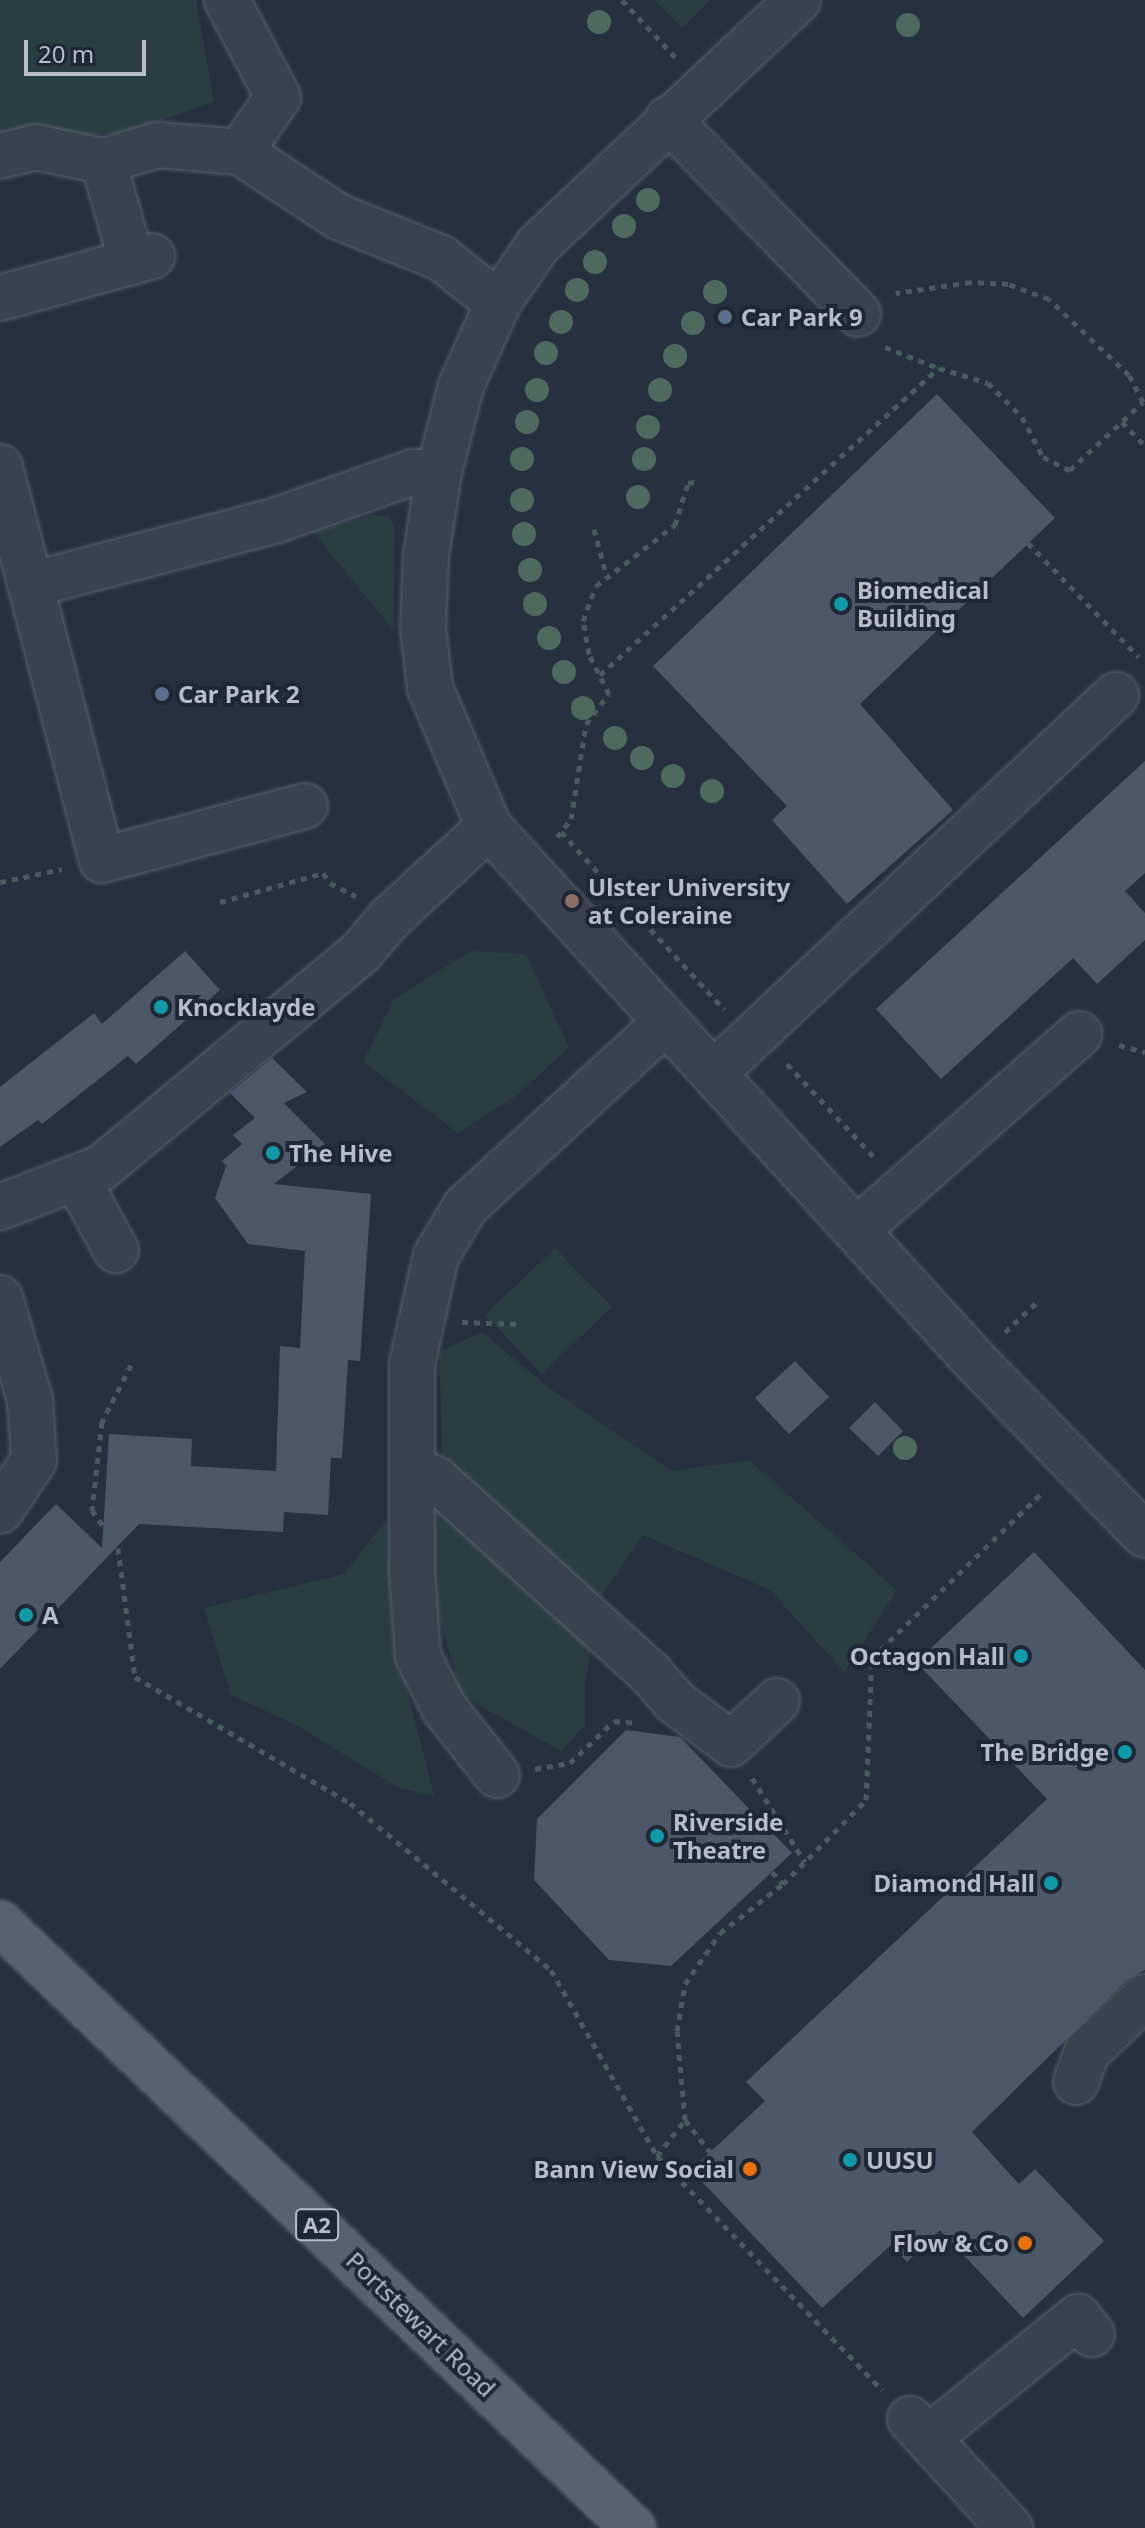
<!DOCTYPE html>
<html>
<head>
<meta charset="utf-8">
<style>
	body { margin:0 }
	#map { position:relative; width:1145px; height:2528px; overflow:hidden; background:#26303e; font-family:"Noto Sans",sans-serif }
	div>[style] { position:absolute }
	.green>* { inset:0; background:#293e40 }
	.building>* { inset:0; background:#4c5767 }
	.path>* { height:5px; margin-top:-2.5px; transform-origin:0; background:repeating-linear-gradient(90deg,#485b5e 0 6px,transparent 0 12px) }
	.roads { filter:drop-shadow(0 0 2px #58606c) drop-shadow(0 0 2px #58606c) }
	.minor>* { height:44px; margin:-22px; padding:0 22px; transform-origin:22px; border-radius:22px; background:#3a424e }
	.major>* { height:44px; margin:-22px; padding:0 22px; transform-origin:22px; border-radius:22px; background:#58616e }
	.trees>* { width:24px; height:24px; margin:-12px; border-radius:50%; background:#4e6a5e }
	.dots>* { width:22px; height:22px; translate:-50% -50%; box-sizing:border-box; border:4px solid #1f2734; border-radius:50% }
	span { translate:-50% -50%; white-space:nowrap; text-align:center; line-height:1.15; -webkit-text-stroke:8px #1f2734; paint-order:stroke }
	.shield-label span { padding:2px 6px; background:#1f2734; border:2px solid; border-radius:6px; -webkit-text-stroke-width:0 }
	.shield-label { font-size:22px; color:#b6bdc9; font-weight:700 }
	.poi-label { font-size:24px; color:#b6bdc9; font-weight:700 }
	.left { translate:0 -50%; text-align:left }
	.right { translate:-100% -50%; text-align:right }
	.street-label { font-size:24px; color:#b6bdc9 }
	.scale { position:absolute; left:24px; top:40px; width:122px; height:36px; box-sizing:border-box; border:4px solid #b6bdc9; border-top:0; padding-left:10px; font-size:24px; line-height:28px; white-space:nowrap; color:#b6bdc9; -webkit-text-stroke:6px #1f2734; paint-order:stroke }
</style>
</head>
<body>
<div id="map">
	<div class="green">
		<i style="clip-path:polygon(0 0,196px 0,214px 102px,124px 133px,0 139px)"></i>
		<i style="clip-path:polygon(654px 0,710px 0,682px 28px)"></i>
		<i style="clip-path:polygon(374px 515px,388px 516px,394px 526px,394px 631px,312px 531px)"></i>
		<i style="clip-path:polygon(471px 951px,526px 954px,569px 1047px,519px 1094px,458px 1133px,363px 1062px,394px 999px)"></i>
		<i style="clip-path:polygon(555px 1248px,612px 1307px,542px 1374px,485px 1315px)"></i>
		<i style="clip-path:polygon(482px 1332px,548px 1387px,672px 1471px,749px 1460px,897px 1590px,844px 1672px,770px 1590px,643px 1535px,603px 1593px,585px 1682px,585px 1725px,561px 1751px,461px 1695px,431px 1587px,442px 1442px,439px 1352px)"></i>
		<i style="clip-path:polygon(387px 1519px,392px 1630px,434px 1796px,399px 1788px,296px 1725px,231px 1695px,204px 1608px,344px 1574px)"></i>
	</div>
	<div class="building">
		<i style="clip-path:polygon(937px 394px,1055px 518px,860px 704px,953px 810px,847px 904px,772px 820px,787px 806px,653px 666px)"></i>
		<i style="clip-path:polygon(1145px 761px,1145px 873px,1125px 891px,1145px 913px,1145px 940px,1097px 984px,1073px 958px,941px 1079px,876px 1009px)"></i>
		<i style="clip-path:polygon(185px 951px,220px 990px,136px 1064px,128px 1056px,42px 1124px,38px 1120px,0 1147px,0 1087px,94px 1013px,102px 1024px)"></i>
		<i style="clip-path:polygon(272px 1058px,307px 1092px,284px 1103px,325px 1144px,274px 1184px,371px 1194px,360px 1361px,348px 1360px,342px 1458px,331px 1458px,328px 1515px,284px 1512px,283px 1532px,139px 1524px,0 1669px,0 1562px,56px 1504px,102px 1548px,109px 1434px,192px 1439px,191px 1466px,276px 1471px,280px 1346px,300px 1348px,305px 1251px,248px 1244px,215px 1198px,226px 1166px,222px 1161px,242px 1144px,233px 1135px,255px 1118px,230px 1093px)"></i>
		<i style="clip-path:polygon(795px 1361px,829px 1397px,789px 1434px,755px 1398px)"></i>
		<i style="clip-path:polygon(875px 1402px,903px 1431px,878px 1456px,849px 1428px)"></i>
		<i style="clip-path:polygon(1034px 1552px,1145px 1670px,1145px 1970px,1128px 1979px,972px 2132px,1019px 2184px,1035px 2169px,1104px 2241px,1023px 2318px,940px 2230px,907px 2262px,891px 2245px,822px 2308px,691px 2170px,765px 2101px,746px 2082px,1047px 1799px,916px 1662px)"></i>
		<i style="clip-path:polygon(626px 1730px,680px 1737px,792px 1853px,671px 1966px,609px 1960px,534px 1880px,537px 1819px)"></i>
	</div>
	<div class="path">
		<i style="left:622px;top:0;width:79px;rotate:47deg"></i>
		<i style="left:885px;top:347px;width:57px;rotate:21.6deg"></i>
		<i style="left:1122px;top:422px;width:33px;rotate:46deg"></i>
		<i style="left:594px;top:529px;width:47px;rotate:75.1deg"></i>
		<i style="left:1028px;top:543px;width:159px;rotate:45.8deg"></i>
		<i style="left:600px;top:675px;width:457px;rotate:-42.2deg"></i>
		<i style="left:939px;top:368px;width:51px;rotate:17deg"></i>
		<i style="left:988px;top:383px;width:48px;rotate:45deg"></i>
		<i style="left:1022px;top:417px;width:45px;rotate:62.3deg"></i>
		<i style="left:1043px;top:457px;width:30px;rotate:26deg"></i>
		<i style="left:1070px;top:470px;width:100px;rotate:-43deg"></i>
		<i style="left:1143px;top:402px;width:30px;rotate:-117deg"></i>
		<i style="left:1129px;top:375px;width:110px;rotate:-136.5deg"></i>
		<i style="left:1049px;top:299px;width:44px;rotate:-159.9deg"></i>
		<i style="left:1008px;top:284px;width:37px;rotate:-177deg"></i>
		<i style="left:971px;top:282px;width:76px;rotate:171.7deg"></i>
		<i style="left:561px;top:832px;width:241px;rotate:47.4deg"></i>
		<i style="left:557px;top:837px;width:23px;rotate:-52deg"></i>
		<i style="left:571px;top:819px;width:96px;rotate:-81deg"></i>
		<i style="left:586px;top:724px;width:38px;rotate:-53deg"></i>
		<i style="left:609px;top:694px;width:45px;rotate:-116.6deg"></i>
		<i style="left:589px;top:654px;width:34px;rotate:-100deg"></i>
		<i style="left:583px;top:621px;width:37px;rotate:-70deg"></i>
		<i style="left:596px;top:586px;width:100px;rotate:-37.7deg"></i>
		<i style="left:675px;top:525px;width:44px;rotate:-72.8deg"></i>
		<i style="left:688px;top:483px;width:11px;rotate:-10deg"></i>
		<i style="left:0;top:882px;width:63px;rotate:-11.8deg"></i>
		<i style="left:220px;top:902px;width:107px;rotate:-15.7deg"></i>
		<i style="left:323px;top:873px;width:12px;rotate:55deg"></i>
		<i style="left:330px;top:883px;width:29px;rotate:27deg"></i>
		<i style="left:1119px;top:1045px;width:27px;rotate:15deg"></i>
		<i style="left:787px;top:1064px;width:130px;rotate:46.9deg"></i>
		<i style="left:462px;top:1322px;width:55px;rotate:2.1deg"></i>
		<i style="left:1005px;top:1332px;width:42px;rotate:-43.1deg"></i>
		<i style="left:131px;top:1365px;width:64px;rotate:117deg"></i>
		<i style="left:102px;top:1422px;width:89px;rotate:96.5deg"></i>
		<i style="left:92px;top:1510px;width:46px;rotate:55.6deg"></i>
		<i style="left:118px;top:1548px;width:130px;rotate:82.5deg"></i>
		<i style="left:135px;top:1677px;width:249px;rotate:30.4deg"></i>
		<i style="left:350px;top:1803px;width:261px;rotate:39.7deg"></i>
		<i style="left:551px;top:1970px;width:214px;rotate:60.3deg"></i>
		<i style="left:657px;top:2156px;width:325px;rotate:46.1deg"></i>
		<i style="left:535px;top:1769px;width:36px;rotate:-10deg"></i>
		<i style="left:570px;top:1763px;width:61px;rotate:-43.7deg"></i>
		<i style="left:614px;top:1721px;width:22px;rotate:5deg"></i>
		<i style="left:752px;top:1778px;width:99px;rotate:57.8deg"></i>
		<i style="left:772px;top:1872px;width:16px;rotate:47deg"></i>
		<i style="left:685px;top:2120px;width:41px;rotate:52deg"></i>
		<i style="left:657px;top:2156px;width:46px;rotate:-52.1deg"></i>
		<i style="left:685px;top:2120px;width:89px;rotate:-95.1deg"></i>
		<i style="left:677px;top:2031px;width:48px;rotate:-80.3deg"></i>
		<i style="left:685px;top:1984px;width:62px;rotate:-55.5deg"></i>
		<i style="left:720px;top:1933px;width:80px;rotate:-37.9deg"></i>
		<i style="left:783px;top:1884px;width:118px;rotate:-45.3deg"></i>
		<i style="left:866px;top:1800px;width:142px;rotate:-87.6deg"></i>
		<i style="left:872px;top:1658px;width:240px;rotate:-44.2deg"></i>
	</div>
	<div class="roads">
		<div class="minor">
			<i style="left:227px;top:0;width:110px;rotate:62.3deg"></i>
			<i style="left:278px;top:97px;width:67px;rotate:124.6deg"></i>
			<i style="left:240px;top:152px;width:118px;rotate:33.3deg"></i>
			<i style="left:339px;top:217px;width:110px;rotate:21.9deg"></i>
			<i style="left:441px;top:258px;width:73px;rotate:38.3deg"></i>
			<i style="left:798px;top:0;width:357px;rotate:136.7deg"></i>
			<i style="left:538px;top:245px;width:70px;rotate:124.6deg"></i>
			<i style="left:498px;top:303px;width:91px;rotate:114deg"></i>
			<i style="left:461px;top:386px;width:89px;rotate:104.3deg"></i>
			<i style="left:439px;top:472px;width:84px;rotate:98.9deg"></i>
			<i style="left:426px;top:555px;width:73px;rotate:92.4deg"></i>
			<i style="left:423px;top:628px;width:60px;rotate:83.3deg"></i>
			<i style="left:430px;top:688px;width:151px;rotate:67deg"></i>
			<i style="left:489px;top:827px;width:722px;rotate:47.69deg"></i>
			<i style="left:975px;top:1361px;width:243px;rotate:45.7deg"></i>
			<i style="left:668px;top:119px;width:272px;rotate:45.7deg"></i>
			<i style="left:0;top:156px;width:36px;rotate:-14deg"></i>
			<i style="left:35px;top:147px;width:69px;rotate:11.6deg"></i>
			<i style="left:132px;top:262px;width:105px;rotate:-106deg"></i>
			<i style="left:103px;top:161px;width:57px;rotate:-16.2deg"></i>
			<i style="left:158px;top:145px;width:82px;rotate:4.9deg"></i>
			<i style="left:0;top:298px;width:158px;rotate:-15.4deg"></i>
			<i style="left:0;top:467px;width:406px;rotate:75.5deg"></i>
			<i style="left:102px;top:860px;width:210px;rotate:-14.9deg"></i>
			<i style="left:30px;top:585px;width:255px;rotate:-14.7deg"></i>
			<i style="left:277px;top:520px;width:144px;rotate:-19.4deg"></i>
			<i style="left:413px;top:472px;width:26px"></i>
			<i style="left:714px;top:1073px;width:552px;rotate:-43.24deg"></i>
			<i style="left:78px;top:1181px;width:79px;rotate:61.2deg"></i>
			<i style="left:0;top:1207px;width:108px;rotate:-21.1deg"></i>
			<i style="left:101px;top:1168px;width:337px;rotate:-39.7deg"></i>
			<i style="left:360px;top:953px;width:48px;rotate:-49.3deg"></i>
			<i style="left:391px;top:917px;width:133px;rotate:-42.6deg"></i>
			<i style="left:858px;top:1229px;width:295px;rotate:-41.4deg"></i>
			<i style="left:0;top:1298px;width:106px;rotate:73.6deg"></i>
			<i style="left:30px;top:1400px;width:60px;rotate:86.2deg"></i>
			<i style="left:34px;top:1460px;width:61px;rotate:123.7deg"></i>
			<i style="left:412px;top:1468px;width:28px;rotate:26deg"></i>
			<i style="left:437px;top:1480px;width:287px;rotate:42.2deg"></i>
			<i style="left:650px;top:1673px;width:37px;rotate:49deg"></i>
			<i style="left:674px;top:1701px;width:71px;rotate:37deg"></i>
			<i style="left:731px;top:1744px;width:63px;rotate:-43.1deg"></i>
			<i style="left:497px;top:1775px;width:85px;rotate:-128.3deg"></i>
			<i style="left:444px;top:1708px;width:58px;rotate:-116.6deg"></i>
			<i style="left:418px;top:1656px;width:83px;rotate:-94.1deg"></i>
			<i style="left:412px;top:1573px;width:209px;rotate:-90deg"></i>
			<i style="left:412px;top:1364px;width:111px;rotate:-77.5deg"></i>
			<i style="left:436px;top:1256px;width:57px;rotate:-59.4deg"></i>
			<i style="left:465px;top:1207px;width:273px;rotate:-42.6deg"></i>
			<i style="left:1076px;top:2082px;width:32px;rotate:-70deg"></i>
			<i style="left:1087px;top:2052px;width:80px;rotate:-43.5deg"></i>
			<i style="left:910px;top:2419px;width:148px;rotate:47.5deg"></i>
			<i style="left:928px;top:2438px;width:193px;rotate:-38.9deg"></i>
			<i style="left:1078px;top:2317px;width:22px;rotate:51deg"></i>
		</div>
		<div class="major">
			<i style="left:0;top:1923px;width:876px;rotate:43.7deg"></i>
		</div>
	</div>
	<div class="trees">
		<i style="left:599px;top:22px"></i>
		<i style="left:908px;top:25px"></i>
		<i style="left:648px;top:200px"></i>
		<i style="left:624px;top:226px"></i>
		<i style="left:595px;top:262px"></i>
		<i style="left:577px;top:290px"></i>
		<i style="left:715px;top:292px"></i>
		<i style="left:561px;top:322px"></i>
		<i style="left:693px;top:323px"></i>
		<i style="left:546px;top:353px"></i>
		<i style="left:675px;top:356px"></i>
		<i style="left:537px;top:390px"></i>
		<i style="left:660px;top:390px"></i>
		<i style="left:527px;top:422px"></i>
		<i style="left:648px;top:427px"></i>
		<i style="left:522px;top:459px"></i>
		<i style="left:644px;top:459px"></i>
		<i style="left:638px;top:497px"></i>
		<i style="left:522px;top:500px"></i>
		<i style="left:524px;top:534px"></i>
		<i style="left:530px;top:570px"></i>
		<i style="left:535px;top:604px"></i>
		<i style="left:549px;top:638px"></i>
		<i style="left:564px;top:672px"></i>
		<i style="left:583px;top:708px"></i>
		<i style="left:615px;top:738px"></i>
		<i style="left:642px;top:758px"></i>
		<i style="left:673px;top:776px"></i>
		<i style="left:712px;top:791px"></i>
		<i style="left:905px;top:1448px"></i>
	</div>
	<div class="dots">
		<i style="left:725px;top:317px;background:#5c6f8a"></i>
		<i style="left:841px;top:604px;background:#0f9aa8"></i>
		<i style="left:162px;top:694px;background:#5c6f8a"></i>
		<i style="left:572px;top:901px;background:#8d6e63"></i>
		<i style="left:161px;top:1007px;background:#0f9aa8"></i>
		<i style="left:273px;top:1153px;background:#0f9aa8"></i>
		<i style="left:26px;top:1615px;background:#0f9aa8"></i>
		<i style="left:1021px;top:1656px;background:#0f9aa8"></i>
		<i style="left:1125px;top:1752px;background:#0f9aa8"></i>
		<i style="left:657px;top:1836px;background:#0f9aa8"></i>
		<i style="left:1051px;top:1883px;background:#0f9aa8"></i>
		<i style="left:850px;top:2160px;background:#0f9aa8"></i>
		<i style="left:750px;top:2169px;background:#e8710a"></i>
		<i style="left:1025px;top:2243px;background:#e8710a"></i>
	</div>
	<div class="shield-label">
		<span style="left:317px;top:2225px">A2</span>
	</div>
	<div class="poi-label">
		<span class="left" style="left:741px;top:317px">Car Park 9</span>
		<span class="left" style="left:857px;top:604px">Biomedical<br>Building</span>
		<span class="left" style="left:178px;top:694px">Car Park 2</span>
		<span class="left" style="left:588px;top:901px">Ulster University<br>at Coleraine</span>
		<span class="left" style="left:177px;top:1007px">Knocklayde</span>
		<span class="left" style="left:289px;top:1153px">The Hive</span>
		<span class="left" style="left:42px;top:1615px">A</span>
		<span class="right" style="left:1005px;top:1656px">Octagon Hall</span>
		<span class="right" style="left:1109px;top:1752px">The Bridge</span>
		<span class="left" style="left:673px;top:1836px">Riverside<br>Theatre</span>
		<span class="right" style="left:1035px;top:1883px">Diamond Hall</span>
		<span class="left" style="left:866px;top:2160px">UUSU</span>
		<span class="right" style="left:734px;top:2169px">Bann View Social</span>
		<span class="right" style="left:1009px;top:2243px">Flow &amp; Co</span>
	</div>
	<div class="street-label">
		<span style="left:421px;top:2324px;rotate:44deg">Portstewart Road</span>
	</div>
	<div class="scale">20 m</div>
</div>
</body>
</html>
